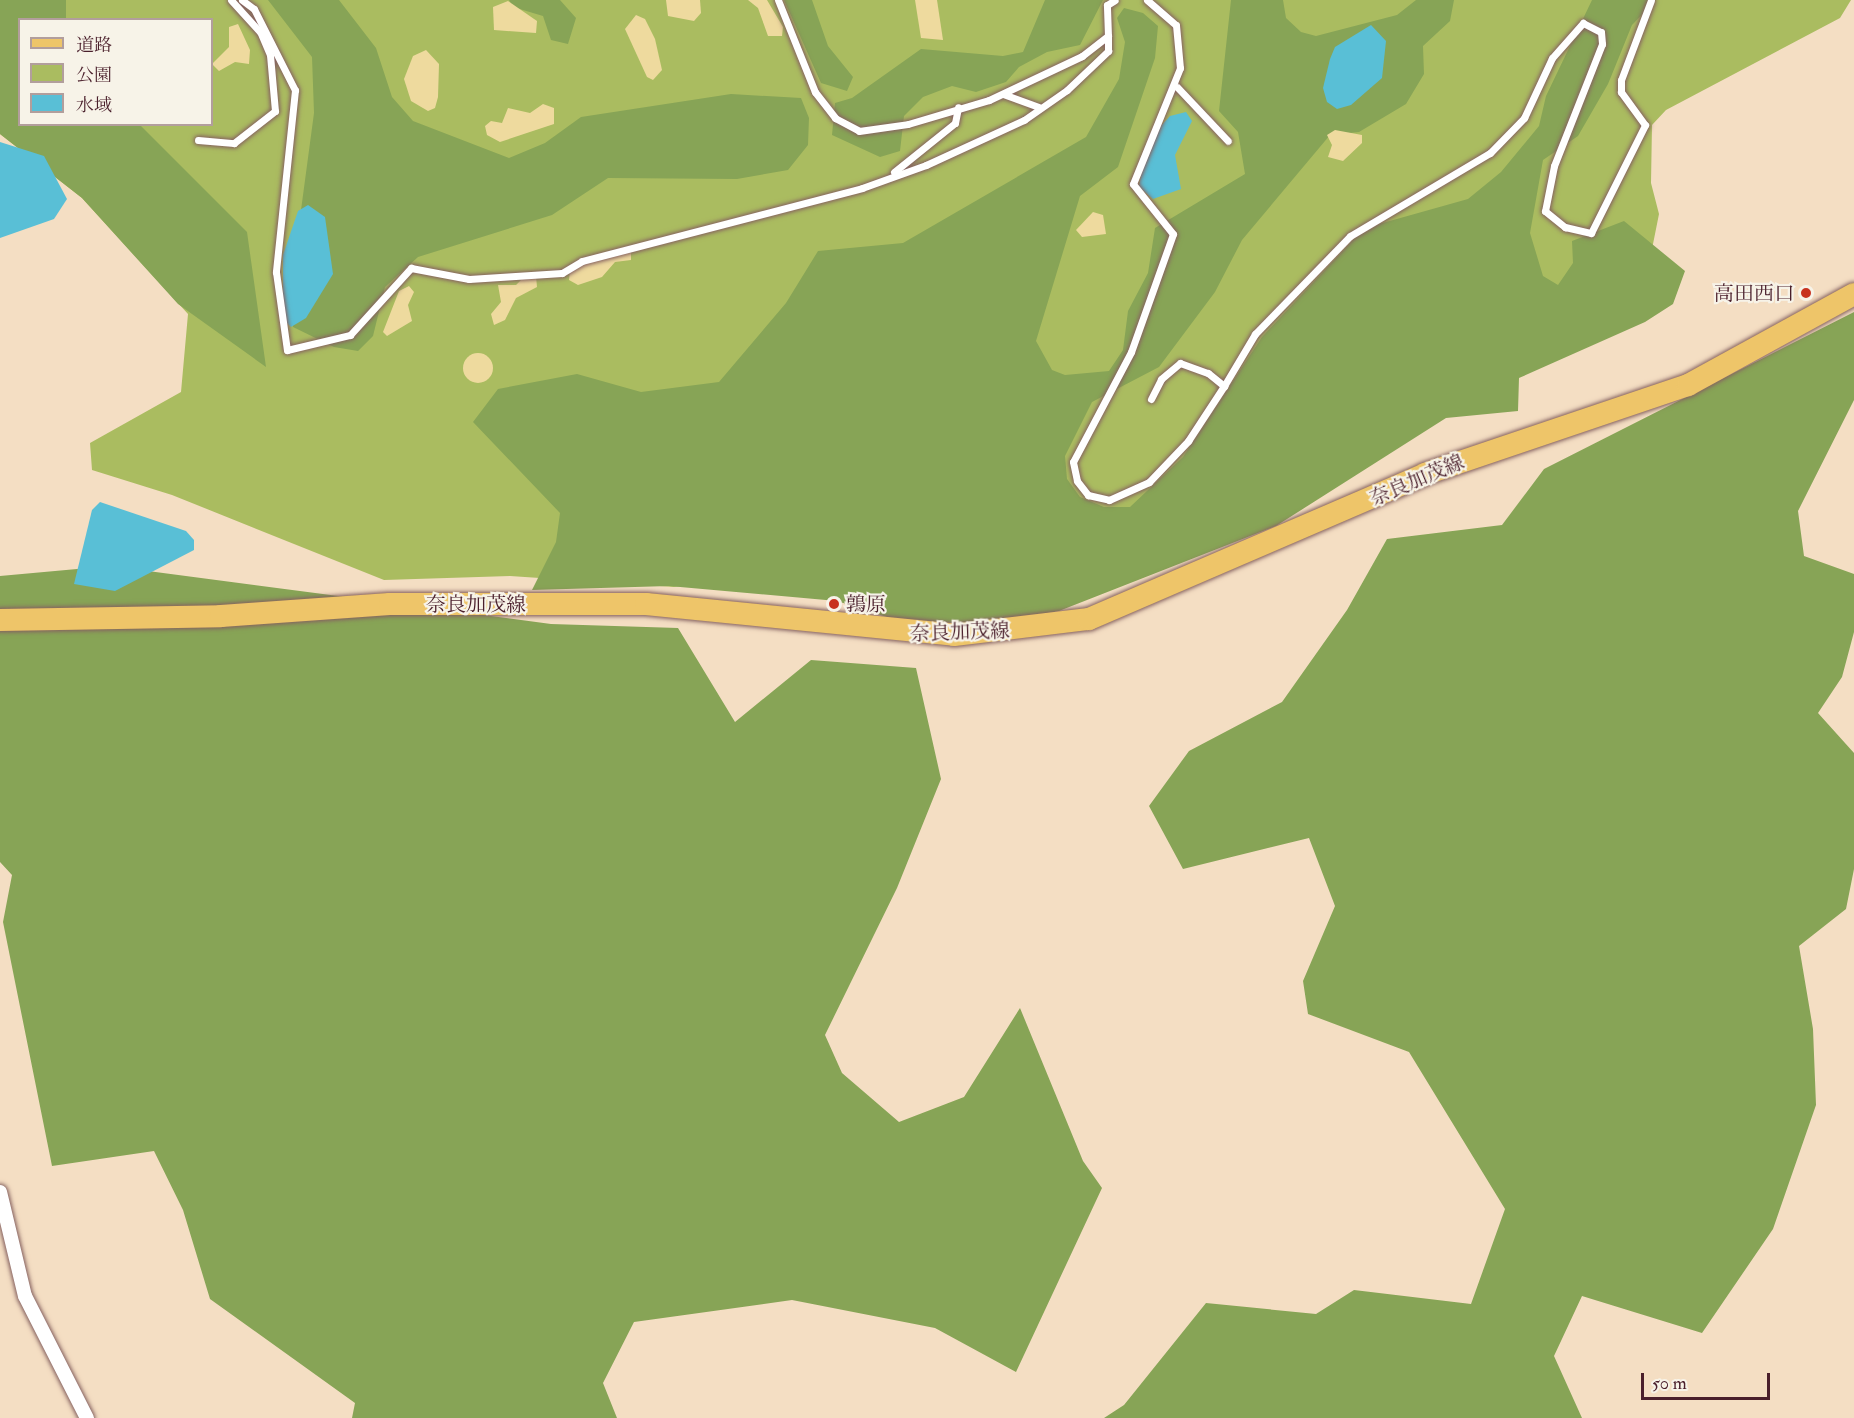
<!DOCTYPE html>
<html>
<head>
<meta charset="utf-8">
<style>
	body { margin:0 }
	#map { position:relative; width:1854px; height:1418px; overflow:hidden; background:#f4dec3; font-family:"IM FELL Double Pica","Noto Serif JP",serif }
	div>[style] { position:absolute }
	.green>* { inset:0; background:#aabc60 }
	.forest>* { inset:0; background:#87a456 }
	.sand>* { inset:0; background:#eeda9e }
	.round { border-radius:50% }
	.water>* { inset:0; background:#59bfd6 }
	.roads { filter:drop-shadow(0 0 2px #866260) drop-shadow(0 0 2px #866260) }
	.lane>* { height:7px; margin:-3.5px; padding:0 3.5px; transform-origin:3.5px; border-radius:3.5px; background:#fff }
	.street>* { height:14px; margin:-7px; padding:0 7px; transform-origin:7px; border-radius:7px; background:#fff }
	.primary>* { height:22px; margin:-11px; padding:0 11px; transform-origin:11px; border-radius:11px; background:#eec569 }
	.dots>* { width:16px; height:16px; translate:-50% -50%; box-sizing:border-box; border:3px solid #f7f3e8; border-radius:50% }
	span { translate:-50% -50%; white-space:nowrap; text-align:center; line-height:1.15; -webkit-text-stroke:4.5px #f7f3e8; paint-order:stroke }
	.poi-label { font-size:20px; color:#4a1f2b }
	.right { translate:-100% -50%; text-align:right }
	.left { translate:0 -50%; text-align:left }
	.street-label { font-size:20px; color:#4a1f2b }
	.legend { position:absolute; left:18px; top:18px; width:195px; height:108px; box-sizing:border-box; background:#f7f3e8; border:2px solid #b29e9c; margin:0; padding:8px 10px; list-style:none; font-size:18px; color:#4a1f2b }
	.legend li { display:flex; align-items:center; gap:12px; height:30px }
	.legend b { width:30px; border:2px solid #b29e9c }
	.scale { position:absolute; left:1641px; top:1373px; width:129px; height:27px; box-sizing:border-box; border:3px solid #4a1f2b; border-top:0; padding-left:8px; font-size:18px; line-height:21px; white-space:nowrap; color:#4a1f2b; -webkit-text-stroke:4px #f7f3e8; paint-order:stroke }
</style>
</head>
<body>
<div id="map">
	<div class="green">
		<i style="clip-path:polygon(evenodd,0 0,1851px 0,1840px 18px,1666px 110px,1652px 125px,1651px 183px,1659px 214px,1651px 254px,1116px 532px,674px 587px,510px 576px,384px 580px,172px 495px,92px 470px,90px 443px,181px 392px,188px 314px,82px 198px,0 134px,0 0,20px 20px,212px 20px,212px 124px,20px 124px,20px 20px)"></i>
	</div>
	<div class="forest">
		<i style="clip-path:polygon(0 0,66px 0,66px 19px,20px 20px,20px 124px,140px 125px,247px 232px,266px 367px,178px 304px,82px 198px,0 134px)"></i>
		<i style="clip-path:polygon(268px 0,339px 0,376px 48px,392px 97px,413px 121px,509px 158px,545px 143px,581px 117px,731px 94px,801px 98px,809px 118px,808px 145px,788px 170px,737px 179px,608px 178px,552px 215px,418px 257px,385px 287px,373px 336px,358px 351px,334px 347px,293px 327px,293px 270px,314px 113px,312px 57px)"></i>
		<i style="clip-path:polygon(509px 0,560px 0,576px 18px,568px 44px,551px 40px,543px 16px,513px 7px)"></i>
		<i style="clip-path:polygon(784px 0,812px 0,828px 46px,853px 77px,847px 91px,821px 83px)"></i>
		<i style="clip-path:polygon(1045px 0,1103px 0,1080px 45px,1047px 52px,1019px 67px,1006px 82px,976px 92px,952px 86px,923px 97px,904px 116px,900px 151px,880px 157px,832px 135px,835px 103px,852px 98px,921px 49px,1003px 56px,1023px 52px)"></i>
		<i style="clip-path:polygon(1231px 0,1283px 0,1286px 18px,1301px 32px,1316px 36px,1397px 15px,1416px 0,1454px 0,1450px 21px,1423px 46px,1424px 74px,1406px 104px,1359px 132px,1330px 135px,1242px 240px,1215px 292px,1159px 367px,1092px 402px,1065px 456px,1067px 479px,1080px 497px,1104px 507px,1130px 507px,1183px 457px,1262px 337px,1355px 238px,1379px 224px,1468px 199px,1501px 172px,1539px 126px,1546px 96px,1592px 0,1656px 0,1632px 25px,1608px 84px,1578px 136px,1543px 160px,1530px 233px,1543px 276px,1558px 285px,1573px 263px,1572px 241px,1624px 221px,1685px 271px,1673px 304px,1645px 322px,1519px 378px,1518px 411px,1446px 418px,1276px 526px,1059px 611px,988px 624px,899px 621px,837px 601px,669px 586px,532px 590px,556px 542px,560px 513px,473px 422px,498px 389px,577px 374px,641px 392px,719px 382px,786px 303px,818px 251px,903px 243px,1086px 137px,1119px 79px,1125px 42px,1117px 18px,1124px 8px,1143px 13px,1158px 26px,1155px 58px,1118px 167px,1080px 196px,1036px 341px,1052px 370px,1065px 375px,1109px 371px,1123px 350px,1128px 311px,1148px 273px,1155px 228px,1245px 174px,1238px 132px,1219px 111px)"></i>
		<i style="clip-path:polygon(1854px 312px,1854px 400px,1798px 511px,1804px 556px,1854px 574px,1854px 632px,1842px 677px,1818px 713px,1854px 753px,1854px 869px,1846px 909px,1799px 946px,1813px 1029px,1816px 1105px,1773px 1229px,1702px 1333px,1582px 1296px,1554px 1356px,1582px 1418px,1104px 1418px,1124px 1405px,1206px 1303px,1316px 1314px,1354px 1290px,1471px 1304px,1505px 1209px,1409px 1052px,1308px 1014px,1303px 981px,1335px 906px,1309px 838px,1183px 869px,1149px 806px,1189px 751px,1282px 702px,1347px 610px,1387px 539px,1502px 525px,1544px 469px)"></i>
		<i style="clip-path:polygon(110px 566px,551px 624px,678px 628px,735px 722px,811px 660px,916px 668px,941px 779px,897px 888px,825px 1035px,842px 1073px,899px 1122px,964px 1097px,1020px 1008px,1083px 1161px,1102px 1188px,1016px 1372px,935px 1328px,792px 1300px,634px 1322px,603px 1383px,617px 1418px,352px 1418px,355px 1403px,210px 1299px,183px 1210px,154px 1151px,52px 1166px,3px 922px,12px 875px,0 862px,0 576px)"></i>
	</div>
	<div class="sand">
		<i style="clip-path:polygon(700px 0,701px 13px,694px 21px,668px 16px,666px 0)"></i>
		<i style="clip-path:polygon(748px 0,767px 0,783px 27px,782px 36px,768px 36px,758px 8px)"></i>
		<i style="clip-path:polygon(915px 0,937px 0,943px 40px,921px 38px)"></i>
		<i style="clip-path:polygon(508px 1px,537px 21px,536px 33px,494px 30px,493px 7px)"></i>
		<i style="clip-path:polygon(636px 15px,645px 19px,655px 39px,662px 70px,653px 80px,647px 77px,625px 29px)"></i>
		<i style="clip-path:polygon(238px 24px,250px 50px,249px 64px,235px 62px,219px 71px,212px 64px,229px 47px,229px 27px)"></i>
		<i style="clip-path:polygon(426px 50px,439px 64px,438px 97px,435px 108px,428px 111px,411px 101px,404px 79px,413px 56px)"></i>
		<i style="clip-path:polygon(543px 104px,554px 108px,554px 124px,500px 142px,487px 135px,485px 126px,491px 121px,502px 123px,508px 108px,530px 113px)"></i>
		<i style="clip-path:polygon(1335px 130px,1362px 135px,1362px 143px,1343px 161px,1328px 157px,1332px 145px,1327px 135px)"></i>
		<i style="clip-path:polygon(1093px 212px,1103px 215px,1106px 234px,1082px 237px,1076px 230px)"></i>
		<i style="clip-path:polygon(624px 248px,631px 251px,631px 260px,615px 262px,602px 277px,578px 285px,569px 280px,570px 270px)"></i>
		<i style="clip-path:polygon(527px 274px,536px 276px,537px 287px,516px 298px,505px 320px,494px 325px,491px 314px,501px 302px,498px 285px,516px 285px)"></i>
		<i style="clip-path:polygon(409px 286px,414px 292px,408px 305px,412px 321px,387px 336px,383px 332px,399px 291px)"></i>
		<i class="round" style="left:463px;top:353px;width:30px;height:30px"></i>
	</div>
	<div class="water">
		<i style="clip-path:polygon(1371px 25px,1386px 41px,1382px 78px,1351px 105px,1337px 109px,1327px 102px,1323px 88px,1330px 59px,1335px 47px)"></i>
		<i style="clip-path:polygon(1186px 112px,1192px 121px,1175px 155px,1181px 189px,1153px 199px,1139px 187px,1142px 169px,1159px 128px,1170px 116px)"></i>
		<i style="clip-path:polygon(0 142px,44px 156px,67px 199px,54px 219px,0 238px)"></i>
		<i style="clip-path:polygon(308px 205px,325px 217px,333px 274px,306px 318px,291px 327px,283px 319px,283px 255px,298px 211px)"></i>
		<i style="clip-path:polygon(100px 502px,186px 531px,194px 540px,194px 550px,115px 591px,74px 584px,92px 510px)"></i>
	</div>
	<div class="roads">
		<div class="lane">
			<i style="left:242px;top:0;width:15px;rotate:37deg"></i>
			<i style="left:254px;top:9px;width:91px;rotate:63.2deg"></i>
			<i style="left:295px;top:90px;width:183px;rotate:96deg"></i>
			<i style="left:276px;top:272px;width:79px;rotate:82deg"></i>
			<i style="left:287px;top:350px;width:65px;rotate:-13.4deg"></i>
			<i style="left:350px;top:335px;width:91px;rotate:-47.7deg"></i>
			<i style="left:411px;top:268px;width:59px;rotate:10.7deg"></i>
			<i style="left:469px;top:279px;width:93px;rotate:-3.7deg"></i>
			<i style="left:562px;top:273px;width:23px;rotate:-31deg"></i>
			<i style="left:582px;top:261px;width:289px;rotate:-14.6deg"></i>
			<i style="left:862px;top:188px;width:68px;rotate:-19.8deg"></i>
			<i style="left:926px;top:165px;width:108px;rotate:-24.7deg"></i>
			<i style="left:1024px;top:120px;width:52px;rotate:-34.9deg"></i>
			<i style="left:1067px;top:90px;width:57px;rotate:-43.6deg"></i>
			<i style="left:1108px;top:51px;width:15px;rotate:-90deg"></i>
			<i style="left:778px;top:0;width:99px;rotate:68.1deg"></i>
			<i style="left:815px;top:92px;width:33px;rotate:52deg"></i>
			<i style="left:835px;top:118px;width:27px;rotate:28deg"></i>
			<i style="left:859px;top:131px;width:49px;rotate:-8.1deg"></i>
			<i style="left:908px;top:124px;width:84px;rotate:-16.5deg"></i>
			<i style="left:989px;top:100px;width:103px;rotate:-25.3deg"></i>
			<i style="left:1082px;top:56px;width:33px;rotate:-38deg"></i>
			<i style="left:1108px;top:36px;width:31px;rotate:-92deg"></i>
			<i style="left:1107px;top:5px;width:9px;rotate:-32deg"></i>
			<i style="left:1147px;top:0;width:38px;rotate:41deg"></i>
			<i style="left:1176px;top:25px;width:43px;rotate:84.7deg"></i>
			<i style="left:1180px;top:68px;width:125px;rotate:112.1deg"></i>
			<i style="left:1133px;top:184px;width:64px;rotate:51.3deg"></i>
			<i style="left:1173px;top:234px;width:125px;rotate:109.6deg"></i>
			<i style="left:1131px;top:352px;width:124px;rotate:117.8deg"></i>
			<i style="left:1073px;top:462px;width:19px;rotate:78deg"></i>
			<i style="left:1077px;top:481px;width:18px;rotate:52deg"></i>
			<i style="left:1088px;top:495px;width:22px;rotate:13deg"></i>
			<i style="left:1109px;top:500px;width:44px;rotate:-24.2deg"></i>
			<i style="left:1149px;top:482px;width:57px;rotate:-46.4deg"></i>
			<i style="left:1188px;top:441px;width:66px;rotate:-56.8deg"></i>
			<i style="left:1177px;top:87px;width:74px;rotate:46.6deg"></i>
			<i style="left:1003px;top:94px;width:38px;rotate:20deg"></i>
			<i style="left:198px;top:140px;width:36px;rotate:5deg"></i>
			<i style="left:234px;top:143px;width:52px;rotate:-38deg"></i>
			<i style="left:275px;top:111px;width:56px;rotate:-95.1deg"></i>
			<i style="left:270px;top:55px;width:25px;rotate:-113deg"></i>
			<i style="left:260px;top:32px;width:43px;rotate:-132.2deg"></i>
			<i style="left:894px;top:172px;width:78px;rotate:-38.8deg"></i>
			<i style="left:955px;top:123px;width:16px;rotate:-79deg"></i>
			<i style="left:1151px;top:399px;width:22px;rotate:-63deg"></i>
			<i style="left:1161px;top:379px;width:25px;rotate:-40deg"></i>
			<i style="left:1180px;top:363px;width:30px;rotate:20deg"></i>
			<i style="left:1208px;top:373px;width:21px;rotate:39deg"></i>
			<i style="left:1224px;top:386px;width:61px;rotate:-59.2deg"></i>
			<i style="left:1255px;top:334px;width:136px;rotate:-45.9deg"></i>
			<i style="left:1350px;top:236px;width:163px;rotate:-30.7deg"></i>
			<i style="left:1490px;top:153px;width:49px;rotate:-45.8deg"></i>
			<i style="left:1524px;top:118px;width:66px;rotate:-65deg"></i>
			<i style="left:1552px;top:58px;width:47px;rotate:-48.5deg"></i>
			<i style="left:1583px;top:23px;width:20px;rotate:27deg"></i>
			<i style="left:1601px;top:32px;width:12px;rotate:85deg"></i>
			<i style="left:1602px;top:44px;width:131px;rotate:111.5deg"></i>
			<i style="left:1554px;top:166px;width:46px;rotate:101.3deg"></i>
			<i style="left:1545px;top:211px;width:26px;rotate:39deg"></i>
			<i style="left:1565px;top:227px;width:27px;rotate:13deg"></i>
			<i style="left:1591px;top:233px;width:121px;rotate:-63.4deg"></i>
			<i style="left:1645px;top:125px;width:41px;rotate:-126deg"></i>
			<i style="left:1621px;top:92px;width:12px;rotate:-90deg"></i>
			<i style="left:1621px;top:80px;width:85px;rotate:-69.4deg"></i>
		</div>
		<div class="street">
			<i style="left:0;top:1192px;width:107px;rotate:76.5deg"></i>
			<i style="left:25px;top:1296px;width:137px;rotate:63.1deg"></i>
		</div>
		<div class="primary">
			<i style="left:0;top:620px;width:221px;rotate:-1deg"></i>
			<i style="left:221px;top:616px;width:169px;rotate:-4.1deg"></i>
			<i style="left:390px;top:604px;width:256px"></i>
			<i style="left:646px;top:604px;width:310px;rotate:5.7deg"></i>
			<i style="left:954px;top:635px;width:136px;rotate:-6.8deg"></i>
			<i style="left:1089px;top:619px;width:366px;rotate:-23.3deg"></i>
			<i style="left:1425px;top:474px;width:278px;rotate:-18.7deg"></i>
			<i style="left:1688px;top:385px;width:189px;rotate:-28.7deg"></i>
		</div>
	</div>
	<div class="dots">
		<i style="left:1806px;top:293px;background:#c8321e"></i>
		<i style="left:834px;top:604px;background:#c8321e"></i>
	</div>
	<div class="poi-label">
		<span class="right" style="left:1794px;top:293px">高田西口</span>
		<span class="left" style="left:846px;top:604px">鶉原</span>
	</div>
	<div class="street-label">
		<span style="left:1417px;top:480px;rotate:-23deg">奈良加茂線</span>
		<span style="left:476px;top:604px">奈良加茂線</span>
		<span style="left:960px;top:632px;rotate:-2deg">奈良加茂線</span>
	</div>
	<ul class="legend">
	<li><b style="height:8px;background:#eec569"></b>道路</li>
	<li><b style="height:16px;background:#aabc60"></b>公園</li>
	<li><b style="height:16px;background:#59bfd6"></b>水域</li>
	</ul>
	<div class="scale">50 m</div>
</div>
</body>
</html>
